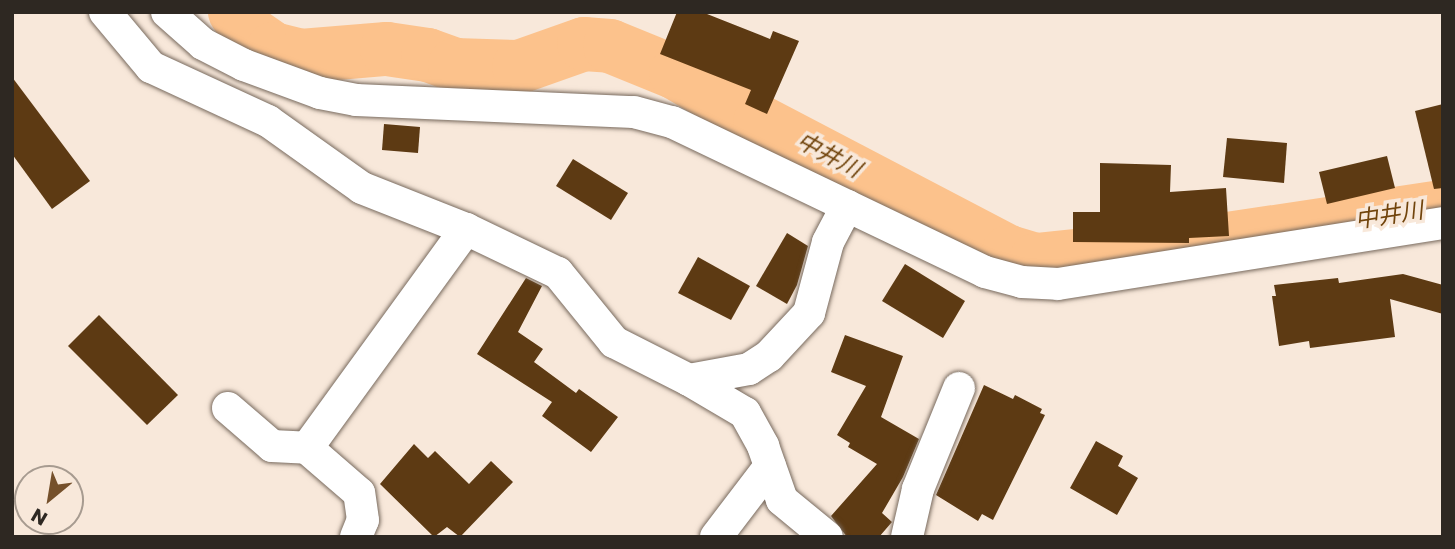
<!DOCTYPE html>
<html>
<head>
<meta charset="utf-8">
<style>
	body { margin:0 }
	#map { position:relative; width:1455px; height:549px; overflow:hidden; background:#f8e8da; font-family:Poppins,"Noto Sans JP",sans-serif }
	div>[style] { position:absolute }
	.river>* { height:54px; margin:-27px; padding:0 27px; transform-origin:27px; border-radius:27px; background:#fcc28c }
	.building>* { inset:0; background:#5d3a13 }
	.roads { filter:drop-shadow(0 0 2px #786a5e) drop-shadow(0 0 2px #786a5e) }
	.minor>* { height:32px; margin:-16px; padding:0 16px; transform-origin:16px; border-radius:16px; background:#fff }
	span { translate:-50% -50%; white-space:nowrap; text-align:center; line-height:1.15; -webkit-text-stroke:7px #f8e8da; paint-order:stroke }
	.water-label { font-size:23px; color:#71440c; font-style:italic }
	.frame { position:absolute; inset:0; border:14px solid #2e2822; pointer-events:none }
	.north { position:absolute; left:14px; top:465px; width:70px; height:70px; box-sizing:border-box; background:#f8e8da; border:2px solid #a79b90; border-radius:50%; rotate:210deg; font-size:19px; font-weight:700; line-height:28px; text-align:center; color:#2e2822 }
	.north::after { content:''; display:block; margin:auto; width:24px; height:32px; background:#75502b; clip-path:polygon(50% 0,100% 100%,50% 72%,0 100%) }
</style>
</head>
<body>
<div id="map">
	<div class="river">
		<i style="left:235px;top:12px;width:24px;rotate:55deg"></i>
		<i style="left:249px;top:32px;width:29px;rotate:35deg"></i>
		<i style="left:273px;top:49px;width:29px;rotate:14deg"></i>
		<i style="left:301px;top:56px;width:86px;rotate:-4.7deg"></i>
		<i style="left:387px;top:49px;width:41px;rotate:8.3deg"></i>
		<i style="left:428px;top:55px;width:29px;rotate:20deg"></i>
		<i style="left:455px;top:65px;width:64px;rotate:1.8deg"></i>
		<i style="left:519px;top:67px;width:69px;rotate:-19.5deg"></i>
		<i style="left:584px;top:44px;width:26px;rotate:4deg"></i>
		<i style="left:610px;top:46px;width:71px;rotate:22.2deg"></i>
		<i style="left:676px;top:73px;width:97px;rotate:30.3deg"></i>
		<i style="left:760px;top:122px;width:281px;rotate:27.6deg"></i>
		<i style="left:1009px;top:252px;width:28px;rotate:17deg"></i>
		<i style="left:1036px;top:260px;width:166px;rotate:-5.9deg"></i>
		<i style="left:1201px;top:243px;width:245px;rotate:-8.5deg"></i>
	</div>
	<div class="building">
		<i style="clip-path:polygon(677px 12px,702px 12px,770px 39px,773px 31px,799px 41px,767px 114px,745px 104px,751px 90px,660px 54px)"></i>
		<i style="clip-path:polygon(12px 77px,90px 181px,52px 209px,12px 154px)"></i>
		<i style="clip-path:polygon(1443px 104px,1443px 188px,1434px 189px,1415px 111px)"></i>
		<i style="clip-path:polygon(384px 124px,420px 127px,418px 153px,382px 150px)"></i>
		<i style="clip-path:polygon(1227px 138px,1287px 143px,1284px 183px,1223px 177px)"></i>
		<i style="clip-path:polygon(1387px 156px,1395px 188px,1327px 204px,1319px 172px)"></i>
		<i style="clip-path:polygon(573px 159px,628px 193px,611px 220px,556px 186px)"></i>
		<i style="clip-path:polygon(1100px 163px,1171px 165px,1170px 192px,1226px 188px,1229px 236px,1189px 238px,1189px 243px,1073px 242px,1073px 212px,1100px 212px)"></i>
		<i style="clip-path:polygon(787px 233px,808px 246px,797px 285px,787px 304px,756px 286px)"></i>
		<i style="clip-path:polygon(698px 257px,750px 286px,731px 320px,678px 293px)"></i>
		<i style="clip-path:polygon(905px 264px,965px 301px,943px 338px,882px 301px)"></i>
		<i style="clip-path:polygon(1403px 274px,1443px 285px,1443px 314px,1390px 299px,1395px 337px,1310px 348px,1309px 341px,1279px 346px,1272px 296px,1276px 296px,1274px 285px,1338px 278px,1339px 283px)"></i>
		<i style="clip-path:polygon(526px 278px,542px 286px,518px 332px,543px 349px,534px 362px,576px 393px,579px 389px,618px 417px,591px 452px,542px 416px,552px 402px,477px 354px)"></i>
		<i style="clip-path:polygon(99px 315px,178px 395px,147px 425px,68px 346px)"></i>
		<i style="clip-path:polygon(845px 335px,903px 356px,881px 417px,919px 439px,903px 477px,882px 513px,892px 522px,879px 537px,847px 537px,831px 516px,877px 464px,848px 447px,850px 443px,837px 435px,866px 386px,831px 372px)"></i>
		<i style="clip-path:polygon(984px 385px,1013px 399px,1015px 395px,1042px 409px,1040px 413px,1045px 415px,993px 520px,982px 514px,978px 521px,936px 495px)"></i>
		<i style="clip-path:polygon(1096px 441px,1123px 456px,1118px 466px,1138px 478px,1117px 515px,1070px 488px)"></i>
		<i style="clip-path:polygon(414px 444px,428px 458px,435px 451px,469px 484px,491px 461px,513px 482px,460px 537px,447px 527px,434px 537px,380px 484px)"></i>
	</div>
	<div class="roads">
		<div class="minor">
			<i style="left:105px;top:12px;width:72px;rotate:50.1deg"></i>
			<i style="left:151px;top:67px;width:129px;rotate:24.8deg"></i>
			<i style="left:268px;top:121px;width:115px;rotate:35.5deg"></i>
			<i style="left:362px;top:188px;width:112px;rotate:21.5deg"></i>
			<i style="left:466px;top:229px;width:102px;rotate:25.6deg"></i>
			<i style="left:558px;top:273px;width:89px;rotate:50.9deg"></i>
			<i style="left:614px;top:342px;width:84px;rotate:26.9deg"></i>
			<i style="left:689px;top:380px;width:65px;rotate:30.5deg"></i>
			<i style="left:745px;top:413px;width:38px;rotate:61deg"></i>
			<i style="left:763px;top:446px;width:57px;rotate:70.6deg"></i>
			<i style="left:782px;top:500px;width:58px;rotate:39.4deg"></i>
			<i style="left:167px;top:12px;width:48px;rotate:41.6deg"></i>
			<i style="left:203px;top:44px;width:46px;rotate:27.1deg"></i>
			<i style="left:244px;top:65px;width:81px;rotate:20.2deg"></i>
			<i style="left:320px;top:93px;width:37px;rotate:11deg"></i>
			<i style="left:356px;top:100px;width:278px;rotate:2.5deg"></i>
			<i style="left:634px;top:112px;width:39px;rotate:15deg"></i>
			<i style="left:672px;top:122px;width:347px;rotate:25.6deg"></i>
			<i style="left:985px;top:272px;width:38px;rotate:15deg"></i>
			<i style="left:1022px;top:282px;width:36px;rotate:3deg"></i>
			<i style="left:1058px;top:284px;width:390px;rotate:-9deg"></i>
			<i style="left:689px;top:380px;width:61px;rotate:-10.4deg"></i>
			<i style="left:749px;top:369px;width:24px;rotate:-33deg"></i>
			<i style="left:769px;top:356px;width:59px;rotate:-47.1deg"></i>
			<i style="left:809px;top:313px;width:73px;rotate:-75deg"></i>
			<i style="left:828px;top:242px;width:41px;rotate:-62.2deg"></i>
			<i style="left:228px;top:408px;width:58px;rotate:40.8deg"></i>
			<i style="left:272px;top:446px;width:35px;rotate:3deg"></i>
			<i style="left:356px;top:537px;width:18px;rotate:-68deg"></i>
			<i style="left:363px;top:520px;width:27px;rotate:-98deg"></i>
			<i style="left:359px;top:493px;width:69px;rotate:-139.1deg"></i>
			<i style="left:307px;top:448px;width:271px;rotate:-54deg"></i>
			<i style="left:716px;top:537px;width:89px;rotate:-52.7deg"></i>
			<i style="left:907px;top:537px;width:49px;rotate:-77.1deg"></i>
			<i style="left:918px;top:489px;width:109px;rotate:-67.9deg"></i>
		</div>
	</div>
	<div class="water-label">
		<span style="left:829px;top:155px;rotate:28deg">中井川</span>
		<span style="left:1389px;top:215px;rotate:-9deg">中井川</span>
	</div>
	<div class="frame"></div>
	<div class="north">N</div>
</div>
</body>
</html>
